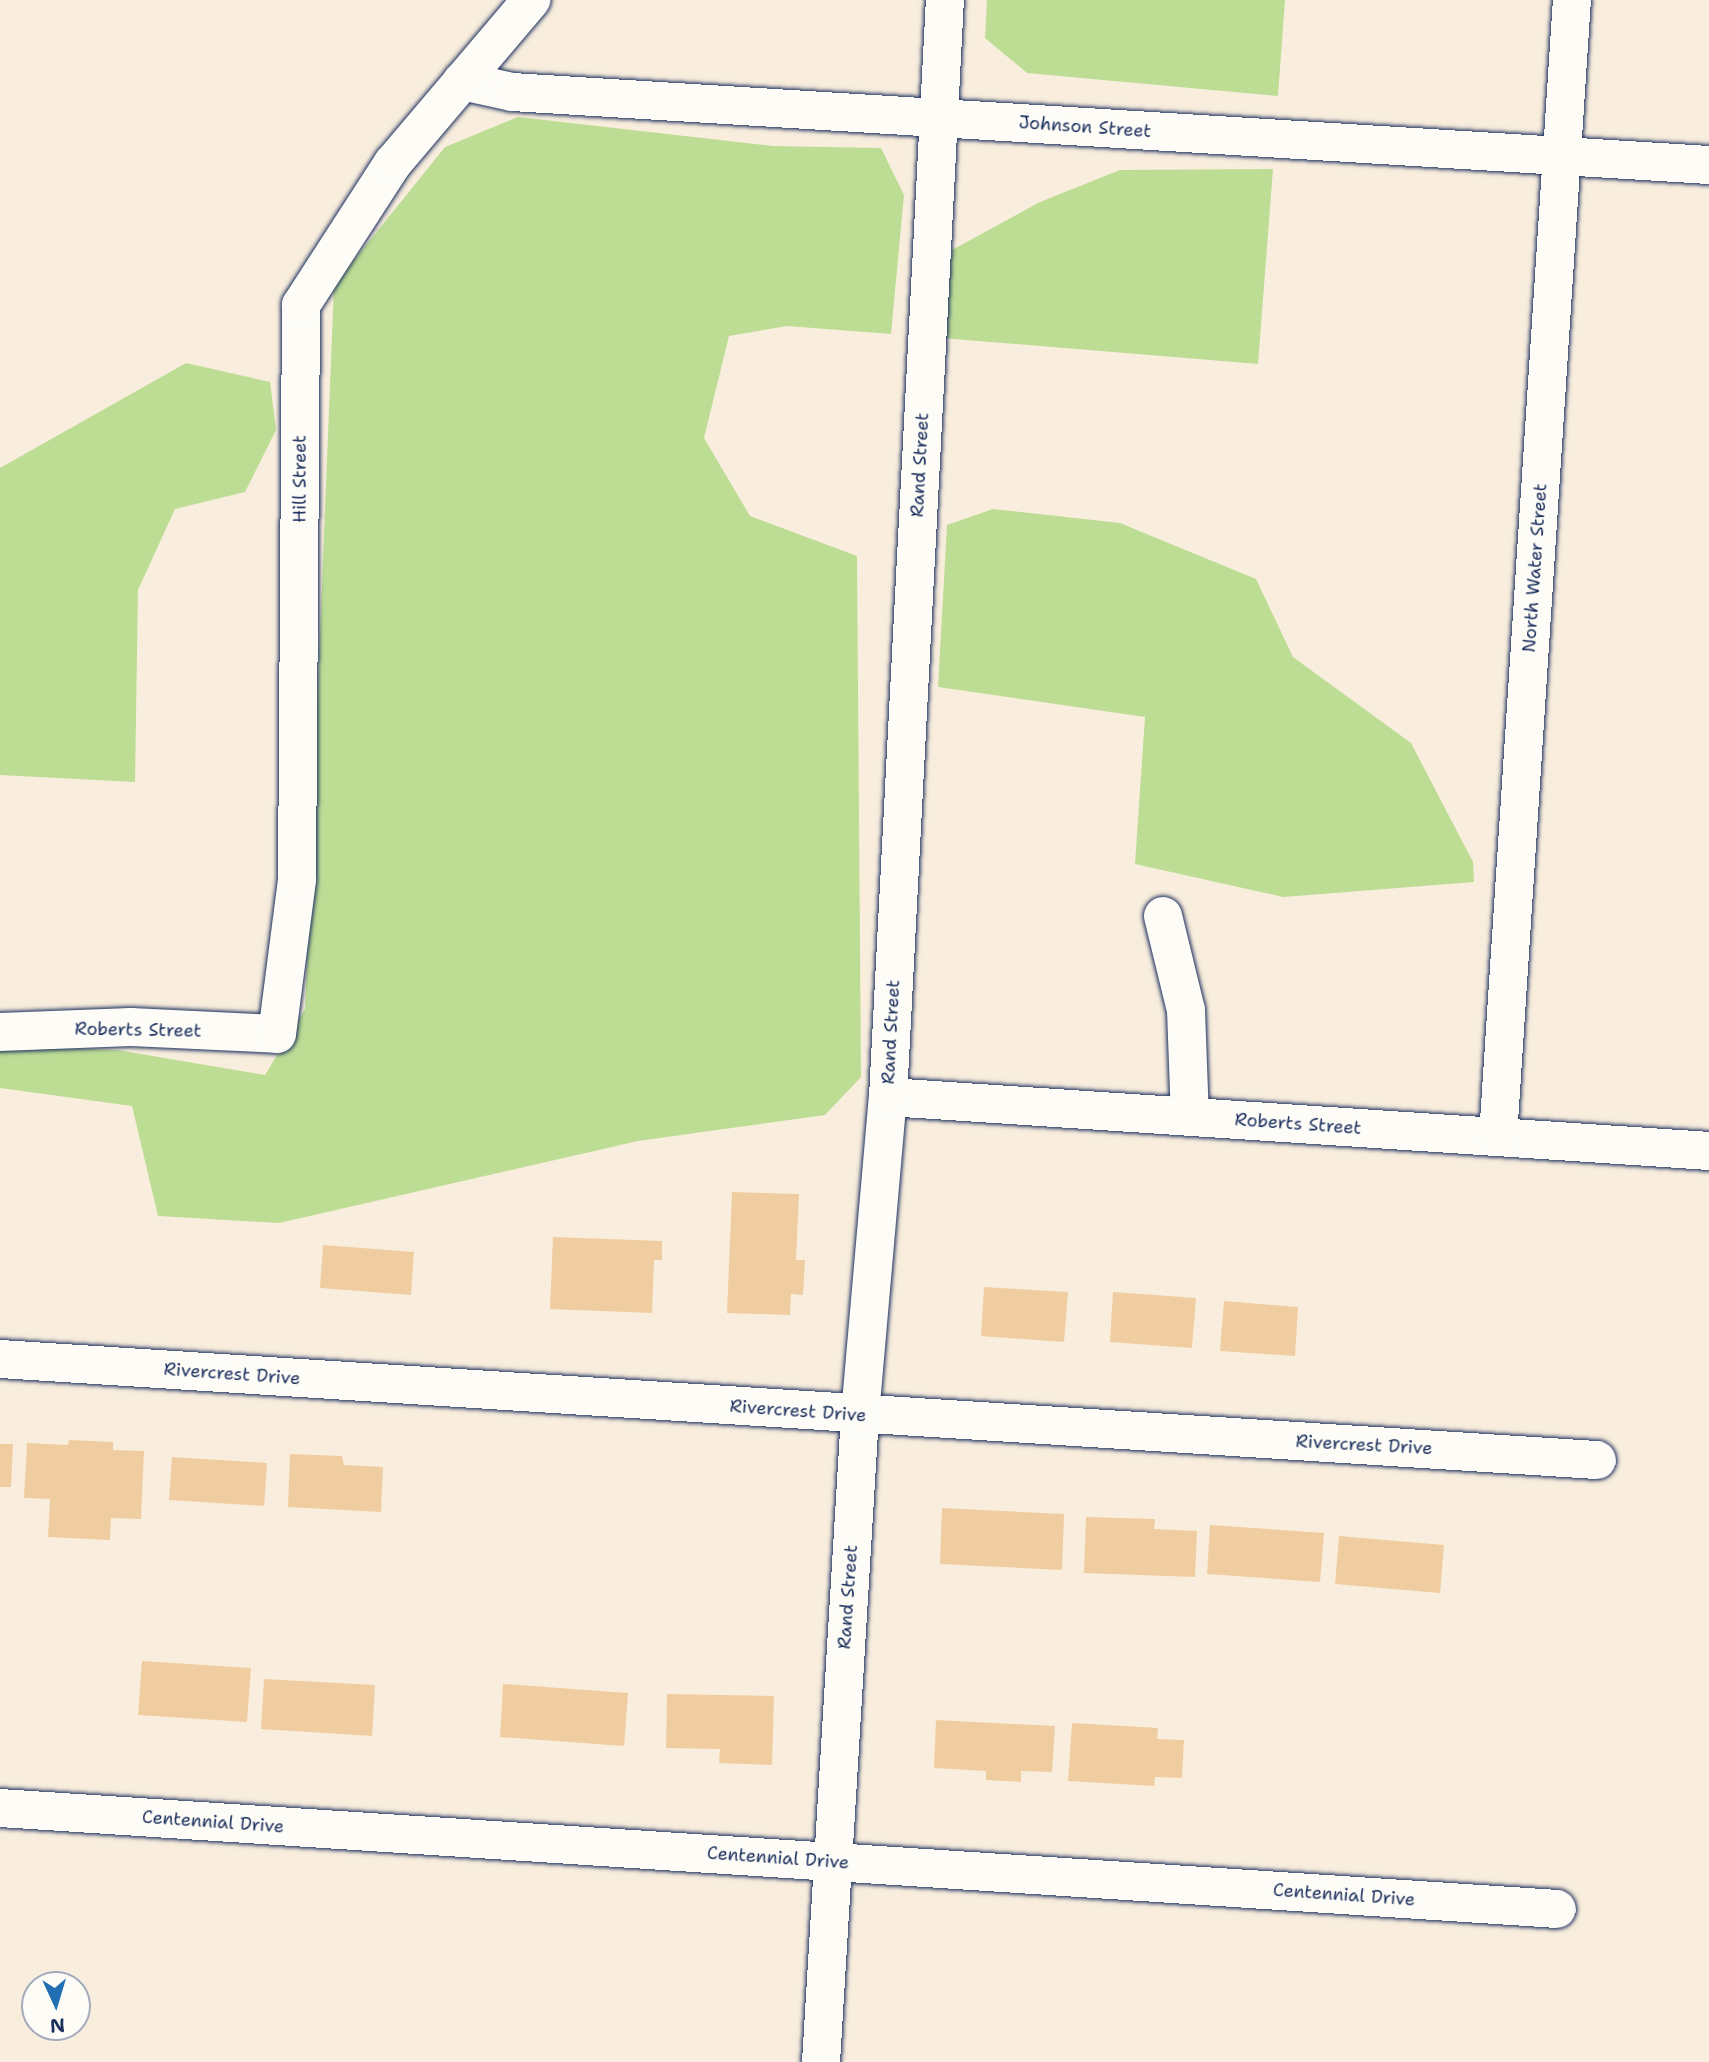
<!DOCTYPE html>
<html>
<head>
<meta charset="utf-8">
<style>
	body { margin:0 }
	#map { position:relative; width:1709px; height:2062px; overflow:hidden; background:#f9eedd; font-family:"Shantell Sans",sans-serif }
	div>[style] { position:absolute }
	.green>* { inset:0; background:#bddd95 }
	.building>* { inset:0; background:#f0cda1 }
	.roads { filter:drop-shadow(0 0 2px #1b2f5e) drop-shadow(0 0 2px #1b2f5e) }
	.minor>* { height:38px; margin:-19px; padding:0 19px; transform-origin:19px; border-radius:19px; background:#fdfcf7 }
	span { translate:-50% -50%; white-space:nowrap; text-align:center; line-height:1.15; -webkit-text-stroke:5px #fdfcf7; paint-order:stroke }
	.street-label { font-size:18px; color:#1b2f5e }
	.north { position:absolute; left:21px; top:1971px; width:70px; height:70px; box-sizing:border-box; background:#fdfcf7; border:2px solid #a3aaba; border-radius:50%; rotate:176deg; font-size:19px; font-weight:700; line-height:28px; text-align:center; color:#1b2f5e }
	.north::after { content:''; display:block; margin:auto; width:24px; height:32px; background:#1f6fb2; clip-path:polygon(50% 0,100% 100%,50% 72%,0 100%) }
</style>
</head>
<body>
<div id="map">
	<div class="green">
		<i style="clip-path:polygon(987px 0,1285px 0,1278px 96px,1027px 73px,985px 38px)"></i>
		<i style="clip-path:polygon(518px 117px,772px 146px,881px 148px,904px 195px,891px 334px,787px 326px,729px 336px,704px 438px,750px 516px,857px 556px,861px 1077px,825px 1115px,638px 1141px,279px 1223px,158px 1216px,132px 1106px,0 1088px,0 1046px,117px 1050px,265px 1075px,305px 1009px,334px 285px,445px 147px)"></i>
		<i style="clip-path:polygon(1273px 169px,1258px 364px,942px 338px,952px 250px,1040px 202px,1120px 170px)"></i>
		<i style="clip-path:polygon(186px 363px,270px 382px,276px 430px,245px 492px,175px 509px,138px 590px,135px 782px,0 775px,0 468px)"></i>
		<i style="clip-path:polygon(993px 509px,1120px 523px,1256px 579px,1293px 657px,1411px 743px,1473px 862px,1474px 882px,1283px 897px,1135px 864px,1145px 717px,938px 687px,947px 525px)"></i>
	</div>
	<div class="building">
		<i style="clip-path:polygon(732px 1192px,799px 1194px,796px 1260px,805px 1260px,803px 1295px,791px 1294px,790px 1315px,727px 1313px)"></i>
		<i style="clip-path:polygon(553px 1237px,662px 1241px,662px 1260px,654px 1260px,652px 1313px,550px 1309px)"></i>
		<i style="clip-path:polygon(323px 1245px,414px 1252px,411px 1295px,320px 1288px)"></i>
		<i style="clip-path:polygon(984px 1287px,1068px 1292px,1064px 1342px,981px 1336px)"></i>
		<i style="clip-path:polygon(1113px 1292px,1196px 1298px,1192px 1348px,1110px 1342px)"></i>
		<i style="clip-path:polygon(1224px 1301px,1298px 1307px,1295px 1356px,1220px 1351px)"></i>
		<i style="clip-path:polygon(69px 1440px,113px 1442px,113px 1450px,144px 1451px,141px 1519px,111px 1518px,110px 1540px,48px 1537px,50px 1499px,24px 1498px,27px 1443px,68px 1445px)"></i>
		<i style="clip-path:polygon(0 1444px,13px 1444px,11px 1487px,0 1487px)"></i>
		<i style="clip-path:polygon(290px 1454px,342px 1456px,344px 1465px,383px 1467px,381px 1512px,288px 1507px)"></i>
		<i style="clip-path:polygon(172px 1457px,267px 1463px,264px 1506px,169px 1500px)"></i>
		<i style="clip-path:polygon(942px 1508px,1064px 1514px,1062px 1570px,940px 1564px)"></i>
		<i style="clip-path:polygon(1086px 1517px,1155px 1519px,1154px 1529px,1197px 1531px,1195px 1577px,1084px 1573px)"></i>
		<i style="clip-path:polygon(1210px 1525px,1324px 1533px,1320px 1582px,1207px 1574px)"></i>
		<i style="clip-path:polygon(1339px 1536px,1444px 1545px,1440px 1593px,1335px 1584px)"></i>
		<i style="clip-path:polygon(142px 1661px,251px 1668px,247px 1722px,138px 1715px)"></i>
		<i style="clip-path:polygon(264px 1679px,375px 1685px,372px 1736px,261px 1729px)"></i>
		<i style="clip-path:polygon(503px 1684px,628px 1693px,624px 1746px,500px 1737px)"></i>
		<i style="clip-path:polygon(667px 1694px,774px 1696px,772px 1765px,719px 1763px,720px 1749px,666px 1748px)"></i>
		<i style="clip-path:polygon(936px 1720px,1055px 1726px,1052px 1772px,1021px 1771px,1021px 1782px,986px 1780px,986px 1771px,934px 1768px)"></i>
		<i style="clip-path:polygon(1072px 1723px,1158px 1728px,1157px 1739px,1184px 1740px,1182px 1778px,1155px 1777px,1154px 1786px,1068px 1781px)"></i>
	</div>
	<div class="roads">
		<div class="minor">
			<i style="left:462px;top:81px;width:51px;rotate:12.4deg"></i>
			<i style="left:512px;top:92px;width:1199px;rotate:3.49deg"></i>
			<i style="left:1163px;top:916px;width:97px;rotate:76.3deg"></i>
			<i style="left:1186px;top:1010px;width:107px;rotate:87.9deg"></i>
			<i style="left:0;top:1032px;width:131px;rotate:-2.2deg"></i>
			<i style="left:131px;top:1027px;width:146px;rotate:2.7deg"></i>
			<i style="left:277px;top:1034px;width:155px;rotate:-82.6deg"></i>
			<i style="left:297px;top:880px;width:575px;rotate:-89.6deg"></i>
			<i style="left:301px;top:305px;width:169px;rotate:-57.1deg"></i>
			<i style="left:393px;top:163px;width:214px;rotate:-49.7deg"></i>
			<i style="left:888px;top:1097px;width:823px;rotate:3.76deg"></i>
			<i style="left:1498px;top:1137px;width:1139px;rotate:-86.28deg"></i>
			<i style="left:0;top:1359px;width:1600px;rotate:3.62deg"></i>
			<i style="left:0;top:1808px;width:1560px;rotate:3.71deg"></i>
			<i style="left:821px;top:2062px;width:648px;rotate:-86.55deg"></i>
			<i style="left:860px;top:1415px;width:319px;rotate:-85deg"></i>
			<i style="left:888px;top:1097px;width:1098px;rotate:-87.03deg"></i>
		</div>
	</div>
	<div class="street-label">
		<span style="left:1085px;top:127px;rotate:4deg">Johnson Street</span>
		<span style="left:920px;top:465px;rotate:-87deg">Rand Street</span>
		<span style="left:300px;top:479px;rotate:-90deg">Hill Street</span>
		<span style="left:1535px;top:568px;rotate:-86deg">North Water Street</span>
		<span style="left:138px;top:1030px;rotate:1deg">Roberts Street</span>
		<span style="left:891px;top:1032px;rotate:-87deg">Rand Street</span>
		<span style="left:1298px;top:1124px;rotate:4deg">Roberts Street</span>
		<span style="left:232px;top:1374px;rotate:4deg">Rivercrest Drive</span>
		<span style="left:798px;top:1411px;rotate:4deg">Rivercrest Drive</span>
		<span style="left:1364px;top:1445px;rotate:3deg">Rivercrest Drive</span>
		<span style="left:848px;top:1597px;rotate:-86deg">Rand Street</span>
		<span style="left:213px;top:1822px;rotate:4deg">Centennial Drive</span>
		<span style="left:778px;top:1858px;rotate:4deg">Centennial Drive</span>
		<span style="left:1344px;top:1895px;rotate:4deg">Centennial Drive</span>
	</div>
	<div class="north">N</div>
</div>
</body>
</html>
